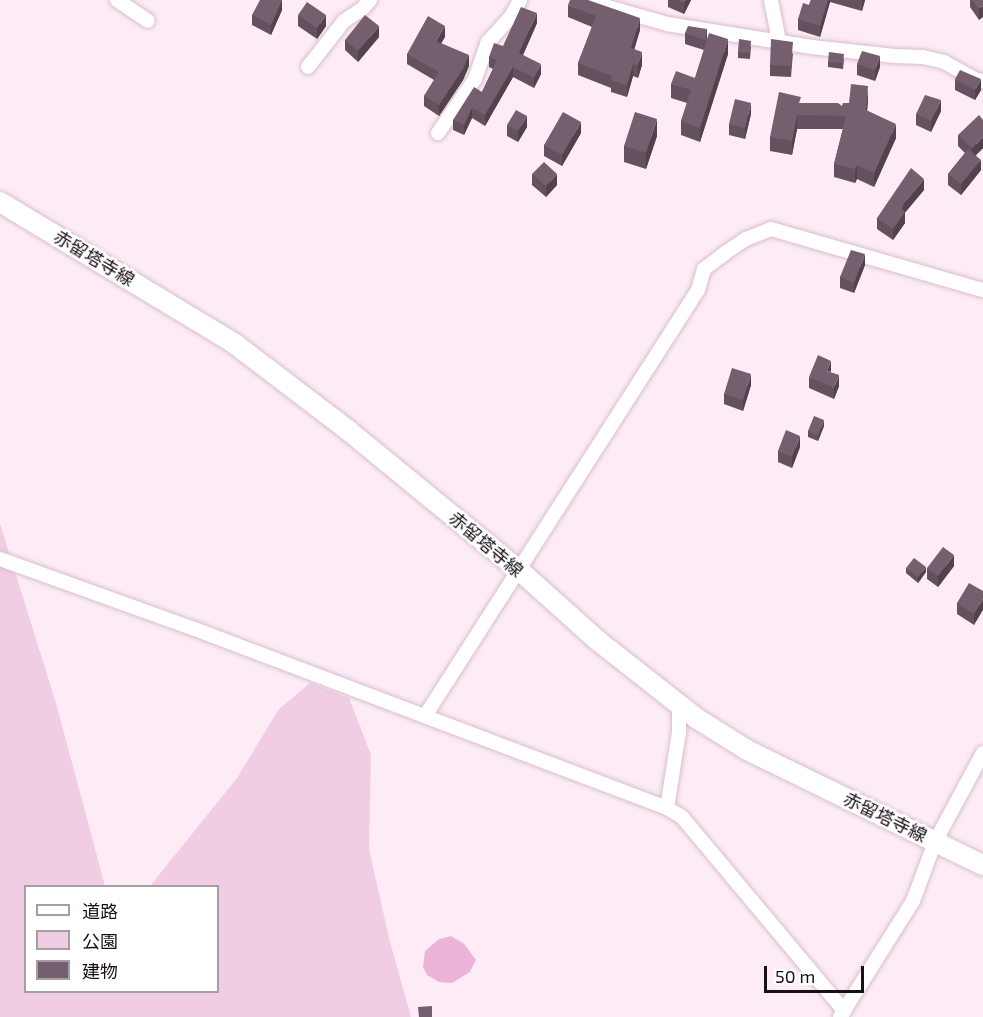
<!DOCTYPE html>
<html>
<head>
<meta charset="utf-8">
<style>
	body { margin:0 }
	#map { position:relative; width:983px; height:1017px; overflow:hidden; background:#fdecf6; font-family:"Exo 2","Noto Sans JP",sans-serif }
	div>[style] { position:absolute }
	.green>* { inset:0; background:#f1cde4 }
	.water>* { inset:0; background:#edb4da }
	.roads { filter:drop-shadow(0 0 2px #d9becf) drop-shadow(0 0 2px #d9becf) }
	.minor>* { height:14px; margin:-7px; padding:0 7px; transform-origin:7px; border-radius:7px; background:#fff }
	.secondary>* { height:20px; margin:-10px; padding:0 10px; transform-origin:10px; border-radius:10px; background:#fff }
	.wall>* { inset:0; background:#65515e }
	.shaded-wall>* { inset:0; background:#52424c }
	.building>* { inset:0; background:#755e6d }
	span { translate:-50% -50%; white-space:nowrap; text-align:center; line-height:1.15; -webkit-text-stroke:5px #fff; paint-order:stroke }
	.street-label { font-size:18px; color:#191016 }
	.legend { position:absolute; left:24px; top:885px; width:195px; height:108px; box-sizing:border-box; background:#fff; border:2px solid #a39fa2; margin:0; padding:8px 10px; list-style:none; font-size:18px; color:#191016 }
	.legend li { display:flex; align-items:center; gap:12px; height:30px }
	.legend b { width:30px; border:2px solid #a39fa2 }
	.scale { position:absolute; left:764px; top:966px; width:100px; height:27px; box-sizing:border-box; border:3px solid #191016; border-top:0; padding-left:8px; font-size:18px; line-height:21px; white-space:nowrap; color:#191016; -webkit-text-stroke:4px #fff; paint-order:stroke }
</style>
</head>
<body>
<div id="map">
	<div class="green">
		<i style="clip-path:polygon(0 524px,56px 703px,105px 886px,26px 886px,26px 992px,218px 992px,218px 886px,150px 886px,237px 778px,279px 709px,310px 683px,349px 698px,371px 755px,369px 849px,389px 938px,411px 1017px,0 1017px)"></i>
	</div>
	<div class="water">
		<i style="clip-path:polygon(451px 936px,464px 944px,476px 960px,470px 972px,452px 983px,439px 982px,427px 975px,423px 967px,425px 951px,439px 939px)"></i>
	</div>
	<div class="roads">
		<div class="minor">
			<i style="left:117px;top:0;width:37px;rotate:34deg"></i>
			<i style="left:583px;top:0;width:87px;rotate:15.9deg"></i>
			<i style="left:667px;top:24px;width:147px;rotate:9deg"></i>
			<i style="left:812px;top:47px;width:83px;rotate:6.2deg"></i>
			<i style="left:895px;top:56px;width:28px;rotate:2deg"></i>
			<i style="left:923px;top:57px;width:22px;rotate:13deg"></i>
			<i style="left:944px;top:62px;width:37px;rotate:29deg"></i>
			<i style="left:976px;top:80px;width:7px;rotate:8deg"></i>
			<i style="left:771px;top:0;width:42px;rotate:79deg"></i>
			<i style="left:308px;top:67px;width:58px;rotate:-52deg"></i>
			<i style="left:344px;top:21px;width:22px;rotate:-34deg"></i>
			<i style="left:362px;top:9px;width:12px;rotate:-48deg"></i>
			<i style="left:438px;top:133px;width:65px;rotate:-55.6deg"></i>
			<i style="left:475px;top:79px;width:39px;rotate:-71deg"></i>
			<i style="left:488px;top:42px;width:36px;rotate:-48deg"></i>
			<i style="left:512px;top:15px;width:17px;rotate:-62deg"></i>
			<i style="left:0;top:559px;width:204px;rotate:19.8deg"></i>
			<i style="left:192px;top:628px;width:508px;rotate:20.75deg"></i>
			<i style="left:667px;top:808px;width:17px;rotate:31deg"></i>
			<i style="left:682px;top:817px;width:253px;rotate:50.1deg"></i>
			<i style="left:425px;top:716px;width:506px;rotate:-57.35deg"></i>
			<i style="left:698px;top:290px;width:22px;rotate:-74deg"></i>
			<i style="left:704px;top:269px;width:26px;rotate:-37deg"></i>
			<i style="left:725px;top:253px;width:25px;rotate:-34deg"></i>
			<i style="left:746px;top:239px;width:27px;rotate:-22deg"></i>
			<i style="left:771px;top:229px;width:221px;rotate:16.1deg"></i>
			<i style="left:667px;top:808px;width:77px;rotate:-81deg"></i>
			<i style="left:679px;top:732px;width:27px;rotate:-90deg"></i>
			<i style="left:840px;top:1017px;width:137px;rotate:-57.8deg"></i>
			<i style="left:913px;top:901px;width:63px;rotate:-69.6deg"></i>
			<i style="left:935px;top:842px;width:101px;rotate:-61.7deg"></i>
		</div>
		<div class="secondary">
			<i style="left:0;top:202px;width:275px;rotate:31.1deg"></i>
			<i style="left:235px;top:344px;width:143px;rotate:37.3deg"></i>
			<i style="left:349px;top:431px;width:220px;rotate:39.3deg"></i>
			<i style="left:519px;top:570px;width:105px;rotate:41.9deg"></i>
			<i style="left:597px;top:640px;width:126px;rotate:38.2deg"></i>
			<i style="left:696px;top:718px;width:60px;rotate:32.1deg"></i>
			<i style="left:747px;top:750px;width:263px;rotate:26deg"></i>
		</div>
	</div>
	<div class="wall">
		<i style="clip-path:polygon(282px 0,282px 10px,271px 35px,252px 25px,252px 15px)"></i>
		<i style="clip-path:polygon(668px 0,691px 0,684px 14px,668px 7px)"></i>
		<i style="clip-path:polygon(811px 0,865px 0,862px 11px,830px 2px,820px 37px,798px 30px,798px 19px,809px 5px)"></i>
		<i style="clip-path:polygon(970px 0,983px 0,979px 20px,970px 7px)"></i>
		<i style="clip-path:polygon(568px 5px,640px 30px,634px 49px,642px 65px,638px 78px,633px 76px,627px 97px,611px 92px,611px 88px,578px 75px,578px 63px,592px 27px,568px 17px)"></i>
		<i style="clip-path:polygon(298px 15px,326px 26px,317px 39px,298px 26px)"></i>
		<i style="clip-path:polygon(537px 23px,523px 55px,541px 74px,534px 88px,513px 77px,485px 126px,472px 118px,464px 135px,453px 130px,453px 120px,482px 92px,493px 69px,489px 67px,489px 57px)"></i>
		<i style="clip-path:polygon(707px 29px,707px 42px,728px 54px,700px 142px,681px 135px,681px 121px,687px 103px,671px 98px,671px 84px,695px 78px,704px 50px,685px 44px,685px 33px)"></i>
		<i style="clip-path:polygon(379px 37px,358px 62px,345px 50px,345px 40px)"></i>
		<i style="clip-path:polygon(445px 37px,441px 43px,469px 66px,463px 80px,439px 116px,424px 106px,424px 96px,434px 80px,407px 64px,407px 54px)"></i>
		<i style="clip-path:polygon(751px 46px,750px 59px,738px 58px,738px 52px)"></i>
		<i style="clip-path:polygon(793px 53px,791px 77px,770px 76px,770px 65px)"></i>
		<i style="clip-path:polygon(844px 59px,843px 69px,828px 67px,828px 62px)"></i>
		<i style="clip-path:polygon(857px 64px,880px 67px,875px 81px,857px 75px)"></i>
		<i style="clip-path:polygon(955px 79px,981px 90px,975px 100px,955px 90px)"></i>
		<i style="clip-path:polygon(868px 100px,867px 111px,896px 138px,874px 187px,857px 179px,855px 183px,834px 177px,834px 164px,843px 129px,797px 129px,792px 155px,770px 151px,770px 137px,801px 103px,842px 106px,849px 103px)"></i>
		<i style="clip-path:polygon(941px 111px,931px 132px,916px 125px,916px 114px)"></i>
		<i style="clip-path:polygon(751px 114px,745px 139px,729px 135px,729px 124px)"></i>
		<i style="clip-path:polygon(507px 125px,527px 127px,518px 142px,507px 136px)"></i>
		<i style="clip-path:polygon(581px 133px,562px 166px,544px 156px,544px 145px)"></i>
		<i style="clip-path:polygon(958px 135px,983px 148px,976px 155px,981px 170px,961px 195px,948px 185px,948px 174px,965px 153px,958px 146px)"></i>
		<i style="clip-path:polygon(657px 136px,646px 169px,624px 162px,624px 146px)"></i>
		<i style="clip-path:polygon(532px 174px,557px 185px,546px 197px,532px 185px)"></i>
		<i style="clip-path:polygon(924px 190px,905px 212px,905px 223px,893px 240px,877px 229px,877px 218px)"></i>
		<i style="clip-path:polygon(865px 265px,854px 293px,840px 288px,840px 277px)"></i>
		<i style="clip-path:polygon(809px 377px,839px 386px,834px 399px,809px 388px)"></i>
		<i style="clip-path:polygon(751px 385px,743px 411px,724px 404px,724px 394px)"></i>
		<i style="clip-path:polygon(824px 426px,818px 441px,808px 437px,808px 431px)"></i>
		<i style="clip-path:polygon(800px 447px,792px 468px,778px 462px,778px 451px)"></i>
		<i style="clip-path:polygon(954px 566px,938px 587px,927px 579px,927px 568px)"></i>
		<i style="clip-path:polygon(906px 568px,926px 572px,918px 583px,906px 573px)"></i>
		<i style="clip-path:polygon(983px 591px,974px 625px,957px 614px,957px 603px)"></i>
	</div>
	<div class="shaded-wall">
		<i style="clip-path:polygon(282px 0,282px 10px,271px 35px,271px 25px)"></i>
		<i style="clip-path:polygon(686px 0,691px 0,684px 14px,684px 3px)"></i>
		<i style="clip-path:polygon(828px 0,830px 0,830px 2px,820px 37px,820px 26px)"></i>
		<i style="clip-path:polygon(862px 0,865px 0,862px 11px)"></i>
		<i style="clip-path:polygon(983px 6px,983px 17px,979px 20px,979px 9px)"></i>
		<i style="clip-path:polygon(537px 13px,537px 23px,519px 64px,519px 53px)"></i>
		<i style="clip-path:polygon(326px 15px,326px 26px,317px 39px,317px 28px)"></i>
		<i style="clip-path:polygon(640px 18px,640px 30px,631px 61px,631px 48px)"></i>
		<i style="clip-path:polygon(379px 26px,379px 37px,358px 62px,358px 51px)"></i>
		<i style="clip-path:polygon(445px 26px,445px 37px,436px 52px,436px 41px)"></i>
		<i style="clip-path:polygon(728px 39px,728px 54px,700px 142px,700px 128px)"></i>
		<i style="clip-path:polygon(642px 52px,642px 65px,638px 78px,638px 65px)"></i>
		<i style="clip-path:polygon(469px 55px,469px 66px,463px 80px,439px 116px,439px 105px)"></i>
		<i style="clip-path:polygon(880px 56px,880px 67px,875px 81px,875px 70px)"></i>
		<i style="clip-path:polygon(541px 64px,541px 74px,534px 88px,534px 78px)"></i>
		<i style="clip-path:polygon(633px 64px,633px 76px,627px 97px,627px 85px)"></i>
		<i style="clip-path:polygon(513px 67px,513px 77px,485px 126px,485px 115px)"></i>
		<i style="clip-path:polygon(981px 79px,981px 90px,975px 100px,975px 90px)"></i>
		<i style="clip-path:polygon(868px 86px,868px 100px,866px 124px,866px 110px)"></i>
		<i style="clip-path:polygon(941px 100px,941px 111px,931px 132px,931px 121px)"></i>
		<i style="clip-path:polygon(751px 103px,751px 114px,745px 139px,745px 128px)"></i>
		<i style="clip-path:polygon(472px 108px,472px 118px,464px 135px,464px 125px)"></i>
		<i style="clip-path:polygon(797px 115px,797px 129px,792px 155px,792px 141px)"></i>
		<i style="clip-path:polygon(527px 116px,527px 127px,518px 142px,518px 131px)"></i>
		<i style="clip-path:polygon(657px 119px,657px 136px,646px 169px,646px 153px)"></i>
		<i style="clip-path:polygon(581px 122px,581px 133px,562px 166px,562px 155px)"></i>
		<i style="clip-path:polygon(896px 124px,896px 138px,874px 187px,874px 173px)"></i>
		<i style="clip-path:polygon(983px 137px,983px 148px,972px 159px,972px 148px)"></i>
		<i style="clip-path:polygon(981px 160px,981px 170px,961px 195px,961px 184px)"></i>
		<i style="clip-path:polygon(857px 165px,857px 179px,855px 183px,855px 169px)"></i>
		<i style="clip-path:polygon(557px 174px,557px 185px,546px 197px,546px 186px)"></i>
		<i style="clip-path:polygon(924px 179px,924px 190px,904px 214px,905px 212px,905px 223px,893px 240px,893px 229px,904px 203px)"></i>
		<i style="clip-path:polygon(865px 254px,865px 265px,854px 293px,854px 283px)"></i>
		<i style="clip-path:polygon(831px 361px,831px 372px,827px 371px)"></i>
		<i style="clip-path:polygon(751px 374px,751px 385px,743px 411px,743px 400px)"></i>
		<i style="clip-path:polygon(839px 375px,839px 386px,834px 399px,834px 388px)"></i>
		<i style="clip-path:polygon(824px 420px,824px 426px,818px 441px,818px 436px)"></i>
		<i style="clip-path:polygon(800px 436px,800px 447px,792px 468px,792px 457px)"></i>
		<i style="clip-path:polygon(954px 555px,954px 566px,938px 587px,938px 576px)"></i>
		<i style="clip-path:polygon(926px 567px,926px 572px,918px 583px,918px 577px)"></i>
		<i style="clip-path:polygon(983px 599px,983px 610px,974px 625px,974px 614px)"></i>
	</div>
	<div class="building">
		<i style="clip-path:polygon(260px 0,282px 0,271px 25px,252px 15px)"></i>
		<i style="clip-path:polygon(570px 0,588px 0,640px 18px,631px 48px,642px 52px,638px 65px,633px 64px,627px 85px,611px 80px,612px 76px,578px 63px,596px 16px,568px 5px)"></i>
		<i style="clip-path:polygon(677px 0,686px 0,684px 3px)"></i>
		<i style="clip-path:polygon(811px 0,828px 0,820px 26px,798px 19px,803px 3px,809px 5px)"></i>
		<i style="clip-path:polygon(972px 0,983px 0,983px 6px,979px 9px)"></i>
		<i style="clip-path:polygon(307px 2px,326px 15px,317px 28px,298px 15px)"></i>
		<i style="clip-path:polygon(521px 7px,537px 13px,519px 53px,541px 64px,534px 78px,513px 67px,485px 115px,472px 108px,464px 125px,453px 120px,474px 87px,482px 92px,497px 60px,489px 57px,494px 43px,503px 46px)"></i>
		<i style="clip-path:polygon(365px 15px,379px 26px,358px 51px,345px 40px)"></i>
		<i style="clip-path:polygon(428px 16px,445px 26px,436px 41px,469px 55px,463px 69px,439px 105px,424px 96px,439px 72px,407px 54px)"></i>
		<i style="clip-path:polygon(688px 26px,707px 29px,705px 40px,685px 33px)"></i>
		<i style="clip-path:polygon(709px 33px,728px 39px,700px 128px,681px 121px,691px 90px,671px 84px,676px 71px,695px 78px)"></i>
		<i style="clip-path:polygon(739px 39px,751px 41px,750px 53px,738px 52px)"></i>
		<i style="clip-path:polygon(771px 39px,793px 42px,791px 66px,770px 65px)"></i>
		<i style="clip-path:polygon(862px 51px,880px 56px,875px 70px,857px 64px)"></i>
		<i style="clip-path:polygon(829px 52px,844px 54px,843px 63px,828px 62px)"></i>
		<i style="clip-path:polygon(960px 70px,981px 79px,975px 90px,955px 79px)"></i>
		<i style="clip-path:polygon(851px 84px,868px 86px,866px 110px,896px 124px,874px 173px,857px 165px,855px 169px,834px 164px,846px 116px,797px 115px,792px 141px,770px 137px,779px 92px,801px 97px,799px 103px,838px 103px,842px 106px,843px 103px,849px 103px)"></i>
		<i style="clip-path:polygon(925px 95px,941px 100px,931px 121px,916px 114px)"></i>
		<i style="clip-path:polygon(735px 99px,751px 103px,745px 128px,729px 124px)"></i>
		<i style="clip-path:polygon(516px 110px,527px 116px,518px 131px,507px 125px)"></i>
		<i style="clip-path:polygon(563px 112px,581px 122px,562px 155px,544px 145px)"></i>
		<i style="clip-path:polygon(635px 112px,657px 119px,646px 153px,624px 146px)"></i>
		<i style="clip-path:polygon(979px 115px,983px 120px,983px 137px,972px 148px,958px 135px)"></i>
		<i style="clip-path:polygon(968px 149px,981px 160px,961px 184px,948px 174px)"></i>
		<i style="clip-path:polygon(544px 162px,557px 174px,546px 186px,532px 174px)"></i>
		<i style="clip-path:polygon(911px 168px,924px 179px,904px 203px,902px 209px,905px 212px,893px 229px,877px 218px)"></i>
		<i style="clip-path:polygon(851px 250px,865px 254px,854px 283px,840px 277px)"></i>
		<i style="clip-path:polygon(818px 355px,831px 361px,827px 371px,839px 375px,834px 388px,809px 377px)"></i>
		<i style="clip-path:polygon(732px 368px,751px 374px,743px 400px,724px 394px)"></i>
		<i style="clip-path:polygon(814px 416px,824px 420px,818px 436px,808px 431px)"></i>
		<i style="clip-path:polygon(786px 430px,800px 436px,792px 457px,778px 451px)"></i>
		<i style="clip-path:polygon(943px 547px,954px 555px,938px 576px,927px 568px)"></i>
		<i style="clip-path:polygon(914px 558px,926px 567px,918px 577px,906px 568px)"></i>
		<i style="clip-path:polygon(969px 583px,983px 591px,983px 599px,974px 614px,957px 603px)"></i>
		<i style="clip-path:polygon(432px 1006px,432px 1017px,419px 1017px,418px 1007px)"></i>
	</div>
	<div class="street-label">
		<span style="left:94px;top:258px;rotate:31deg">赤留塔寺線</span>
		<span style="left:486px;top:544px;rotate:40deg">赤留塔寺線</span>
		<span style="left:885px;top:817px;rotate:26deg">赤留塔寺線</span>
	</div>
	<ul class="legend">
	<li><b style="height:8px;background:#fff"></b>道路</li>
	<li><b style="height:16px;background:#f1cde4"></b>公園</li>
	<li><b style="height:16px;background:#755e6d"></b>建物</li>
	</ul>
	<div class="scale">50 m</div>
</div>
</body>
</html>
